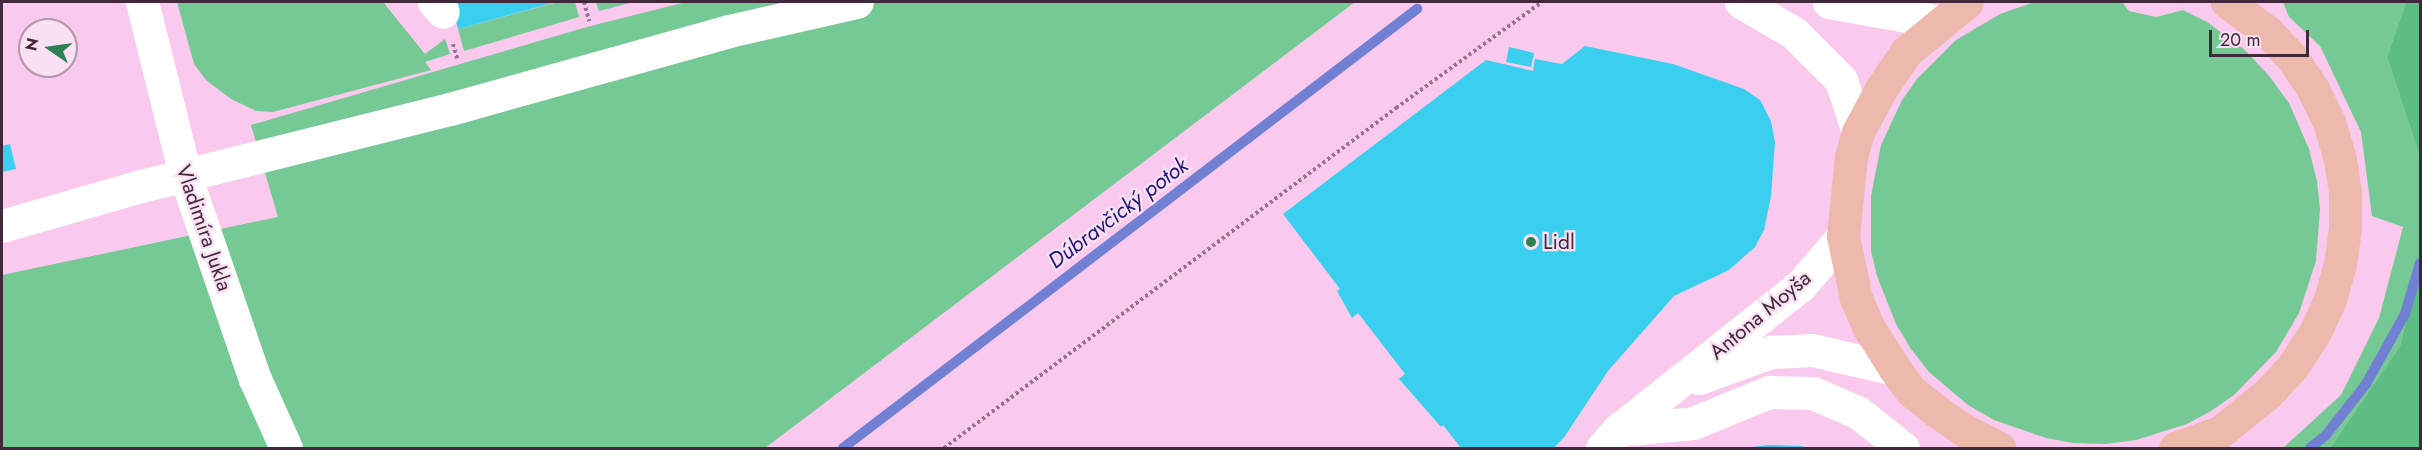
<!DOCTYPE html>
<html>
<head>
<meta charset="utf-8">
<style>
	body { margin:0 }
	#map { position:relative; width:2422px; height:450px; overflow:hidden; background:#facaee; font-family:Jost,sans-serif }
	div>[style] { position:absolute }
	.green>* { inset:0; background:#75c994 }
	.forest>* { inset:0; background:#5cbe83 }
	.stream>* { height:10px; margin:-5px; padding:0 5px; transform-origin:5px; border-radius:5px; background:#7280d4 }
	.building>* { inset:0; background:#3acfee }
	.path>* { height:4px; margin-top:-2px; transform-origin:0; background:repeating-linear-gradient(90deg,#95728d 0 3px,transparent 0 6px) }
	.minor>* { height:33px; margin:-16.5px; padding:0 16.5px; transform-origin:16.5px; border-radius:16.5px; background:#fff }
	.major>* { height:33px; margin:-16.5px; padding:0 16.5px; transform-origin:16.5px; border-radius:16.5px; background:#edb9ac }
	.dots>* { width:16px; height:16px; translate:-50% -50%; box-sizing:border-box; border:3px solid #f9e0f2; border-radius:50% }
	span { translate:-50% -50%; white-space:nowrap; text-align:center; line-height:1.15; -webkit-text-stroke:4.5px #f9e0f2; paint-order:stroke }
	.street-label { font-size:21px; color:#41293b }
	.poi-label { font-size:21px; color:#41293b }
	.left { translate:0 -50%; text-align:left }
	.water-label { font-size:22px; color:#20177a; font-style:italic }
	.frame { position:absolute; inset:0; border:3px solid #41293b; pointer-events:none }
	.north { position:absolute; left:18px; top:18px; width:60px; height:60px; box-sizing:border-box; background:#f9e0f2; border:2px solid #af97a9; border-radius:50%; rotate:283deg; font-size:16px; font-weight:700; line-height:24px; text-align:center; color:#41293b }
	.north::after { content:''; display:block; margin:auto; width:21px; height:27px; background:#2d8052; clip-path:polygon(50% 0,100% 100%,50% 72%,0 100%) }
	.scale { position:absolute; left:2209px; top:30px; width:100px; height:27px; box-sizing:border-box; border:3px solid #41293b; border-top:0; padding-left:8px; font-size:18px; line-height:21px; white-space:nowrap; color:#41293b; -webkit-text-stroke:4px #f9e0f2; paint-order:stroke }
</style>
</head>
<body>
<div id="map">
	<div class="green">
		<i style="clip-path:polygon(177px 2px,383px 2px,425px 54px,445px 39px,450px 54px,425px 62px,431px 70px,273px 112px,256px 111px,231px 99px,206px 80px,194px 64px)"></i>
		<i style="clip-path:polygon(558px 2px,575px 2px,579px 17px,464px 51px,458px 29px)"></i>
		<i style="clip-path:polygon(596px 2px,634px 2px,599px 11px)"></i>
		<i style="clip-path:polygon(686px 2px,1355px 2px,765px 448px,2px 448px,2px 275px,278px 217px,251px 125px,587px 27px)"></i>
		<i style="clip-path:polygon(2035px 2px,2122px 2px,2129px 11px,2156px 17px,2183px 10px,2207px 22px,2246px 51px,2270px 77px,2289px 103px,2309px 149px,2317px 181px,2320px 209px,2316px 261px,2299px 313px,2276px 352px,2234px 395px,2211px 411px,2187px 424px,2136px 440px,2105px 444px,2073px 443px,2046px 438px,1994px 420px,1968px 405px,1929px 372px,1911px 349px,1896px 324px,1877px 276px,1871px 251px,1871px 196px,1881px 145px,1902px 100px,1917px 79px,1956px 40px,2000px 14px)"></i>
		<i style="clip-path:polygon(2283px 2px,2406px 2px,2387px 57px,2420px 157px,2420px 264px,2400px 346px,2330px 448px,2283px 448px,2341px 395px,2379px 318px,2403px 227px,2372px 216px,2361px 132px,2320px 46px,2289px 17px)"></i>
	</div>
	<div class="forest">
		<i style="clip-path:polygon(2406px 2px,2420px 2px,2420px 157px,2387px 57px)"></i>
		<i style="clip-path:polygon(2420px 264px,2420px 448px,2330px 448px,2400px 346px)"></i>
	</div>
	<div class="stream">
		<i style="left:843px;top:448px;width:723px;rotate:-37.41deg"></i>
		<i style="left:2310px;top:448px;width:21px;rotate:-39deg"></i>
		<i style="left:2326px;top:435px;width:65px;rotate:-51.9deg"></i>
		<i style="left:2366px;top:384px;width:80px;rotate:-60.9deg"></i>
		<i style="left:2405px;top:314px;width:53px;rotate:-73.6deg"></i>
	</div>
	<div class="building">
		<i style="clip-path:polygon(451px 2px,556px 2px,458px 29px)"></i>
		<i style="clip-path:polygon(1585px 46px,1673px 64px,1744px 89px,1760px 100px,1771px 121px,1775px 142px,1771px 196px,1764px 230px,1755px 247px,1729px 270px,1674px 296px,1608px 371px,1565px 436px,1554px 448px,1461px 448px,1443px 425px,1441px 427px,1399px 379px,1405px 374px,1358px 313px,1352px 318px,1337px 291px,1340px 289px,1283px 214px,1486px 60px,1533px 71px,1535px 59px,1562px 64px)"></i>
		<i style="clip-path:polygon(1509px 47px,1534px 53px,1531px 67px,1506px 62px)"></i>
		<i style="clip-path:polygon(10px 144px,16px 169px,2px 172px,2px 146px)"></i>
		<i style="clip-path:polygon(1768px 445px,1801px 446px,1808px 448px,1745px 448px)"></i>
	</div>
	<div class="path">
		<i style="left:584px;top:2px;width:20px;rotate:75deg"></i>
		<i style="left:453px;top:44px;width:15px;rotate:74deg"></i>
		<i style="left:944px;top:448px;width:566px;rotate:-36.95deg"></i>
		<i style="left:1396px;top:108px;width:180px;rotate:-36deg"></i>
	</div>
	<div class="minor">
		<i style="left:142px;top:2px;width:178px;rotate:76deg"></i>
		<i style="left:185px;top:175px;width:216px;rotate:71.1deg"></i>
		<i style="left:255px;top:379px;width:76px;rotate:65.8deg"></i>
		<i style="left:434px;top:2px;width:13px;rotate:48deg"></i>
		<i style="left:1741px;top:2px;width:61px;rotate:30.3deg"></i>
		<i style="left:1794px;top:33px;width:66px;rotate:45deg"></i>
		<i style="left:1841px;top:80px;width:55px;rotate:71.9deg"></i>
		<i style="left:1829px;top:2px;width:113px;rotate:10.2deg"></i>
		<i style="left:2px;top:226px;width:145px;rotate:-16.1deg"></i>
		<i style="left:141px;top:186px;width:318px;rotate:-14deg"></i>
		<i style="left:450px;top:109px;width:290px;rotate:-15.6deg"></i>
		<i style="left:729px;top:31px;width:131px;rotate:-12.8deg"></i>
		<i style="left:1699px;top:378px;width:77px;rotate:-19.9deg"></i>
		<i style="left:1771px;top:352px;width:41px;rotate:-2.8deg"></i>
		<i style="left:1812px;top:350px;width:85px;rotate:12.9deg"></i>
		<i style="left:1618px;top:430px;width:75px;rotate:-5.3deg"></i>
		<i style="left:1693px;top:423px;width:82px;rotate:-22.2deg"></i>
		<i style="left:1769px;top:392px;width:44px;rotate:1.3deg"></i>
		<i style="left:1813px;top:393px;width:50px;rotate:23.5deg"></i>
		<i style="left:1859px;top:413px;width:56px;rotate:38.5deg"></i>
		<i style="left:1602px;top:448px;width:24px;rotate:-48deg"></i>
		<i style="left:1618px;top:430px;width:232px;rotate:-38.4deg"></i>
		<i style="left:1800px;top:286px;width:66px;rotate:-49.3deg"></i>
	</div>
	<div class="major">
		<i style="left:1967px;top:2px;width:79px;rotate:140.7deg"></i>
		<i style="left:1906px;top:52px;width:45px;rotate:124deg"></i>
		<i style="left:1881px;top:89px;width:49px;rotate:118.1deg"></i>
		<i style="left:1858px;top:132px;width:26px;rotate:106deg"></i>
		<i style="left:1851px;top:157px;width:79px;rotate:95.8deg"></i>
		<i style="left:1843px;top:236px;width:63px;rotate:78.2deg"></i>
		<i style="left:1856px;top:298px;width:33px;rotate:67deg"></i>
		<i style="left:1869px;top:328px;width:49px;rotate:57.6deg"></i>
		<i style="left:1895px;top:369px;width:27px;rotate:54deg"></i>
		<i style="left:1911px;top:391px;width:31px;rotate:38deg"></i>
		<i style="left:1935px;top:410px;width:33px;rotate:35deg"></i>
		<i style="left:1962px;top:429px;width:42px;rotate:27.2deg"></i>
		<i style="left:2175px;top:448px;width:48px;rotate:-19.6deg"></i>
		<i style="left:2220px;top:432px;width:60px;rotate:-39deg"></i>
		<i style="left:2267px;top:394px;width:38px;rotate:-47deg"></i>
		<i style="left:2293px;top:366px;width:38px;rotate:-57deg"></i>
		<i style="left:2314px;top:334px;width:38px;rotate:-65deg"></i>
		<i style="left:2330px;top:299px;width:36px;rotate:-74deg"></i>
		<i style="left:2340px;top:264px;width:36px;rotate:-82deg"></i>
		<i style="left:2345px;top:228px;width:36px;rotate:-90deg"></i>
		<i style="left:2345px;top:192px;width:36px;rotate:-99deg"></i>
		<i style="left:2339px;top:156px;width:35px;rotate:-106deg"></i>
		<i style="left:2329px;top:122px;width:37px;rotate:-116deg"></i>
		<i style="left:2313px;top:89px;width:36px;rotate:-124deg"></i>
		<i style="left:2293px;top:59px;width:37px;rotate:-133deg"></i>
		<i style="left:2268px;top:32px;width:51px;rotate:-143.8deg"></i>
	</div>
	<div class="dots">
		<i style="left:1531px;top:242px;background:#2d8052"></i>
	</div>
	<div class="street-label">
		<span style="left:204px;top:228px;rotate:71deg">Vladimíra Jukla</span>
		<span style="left:1760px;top:315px;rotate:-40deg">Antona Moyša</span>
	</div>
	<div class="poi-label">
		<span class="left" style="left:1543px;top:242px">Lidl</span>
	</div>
	<div class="water-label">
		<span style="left:1118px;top:213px;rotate:-37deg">Dúbravčický potok</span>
	</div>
	<div class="frame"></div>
	<div class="north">N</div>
	<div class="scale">20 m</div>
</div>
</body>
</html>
